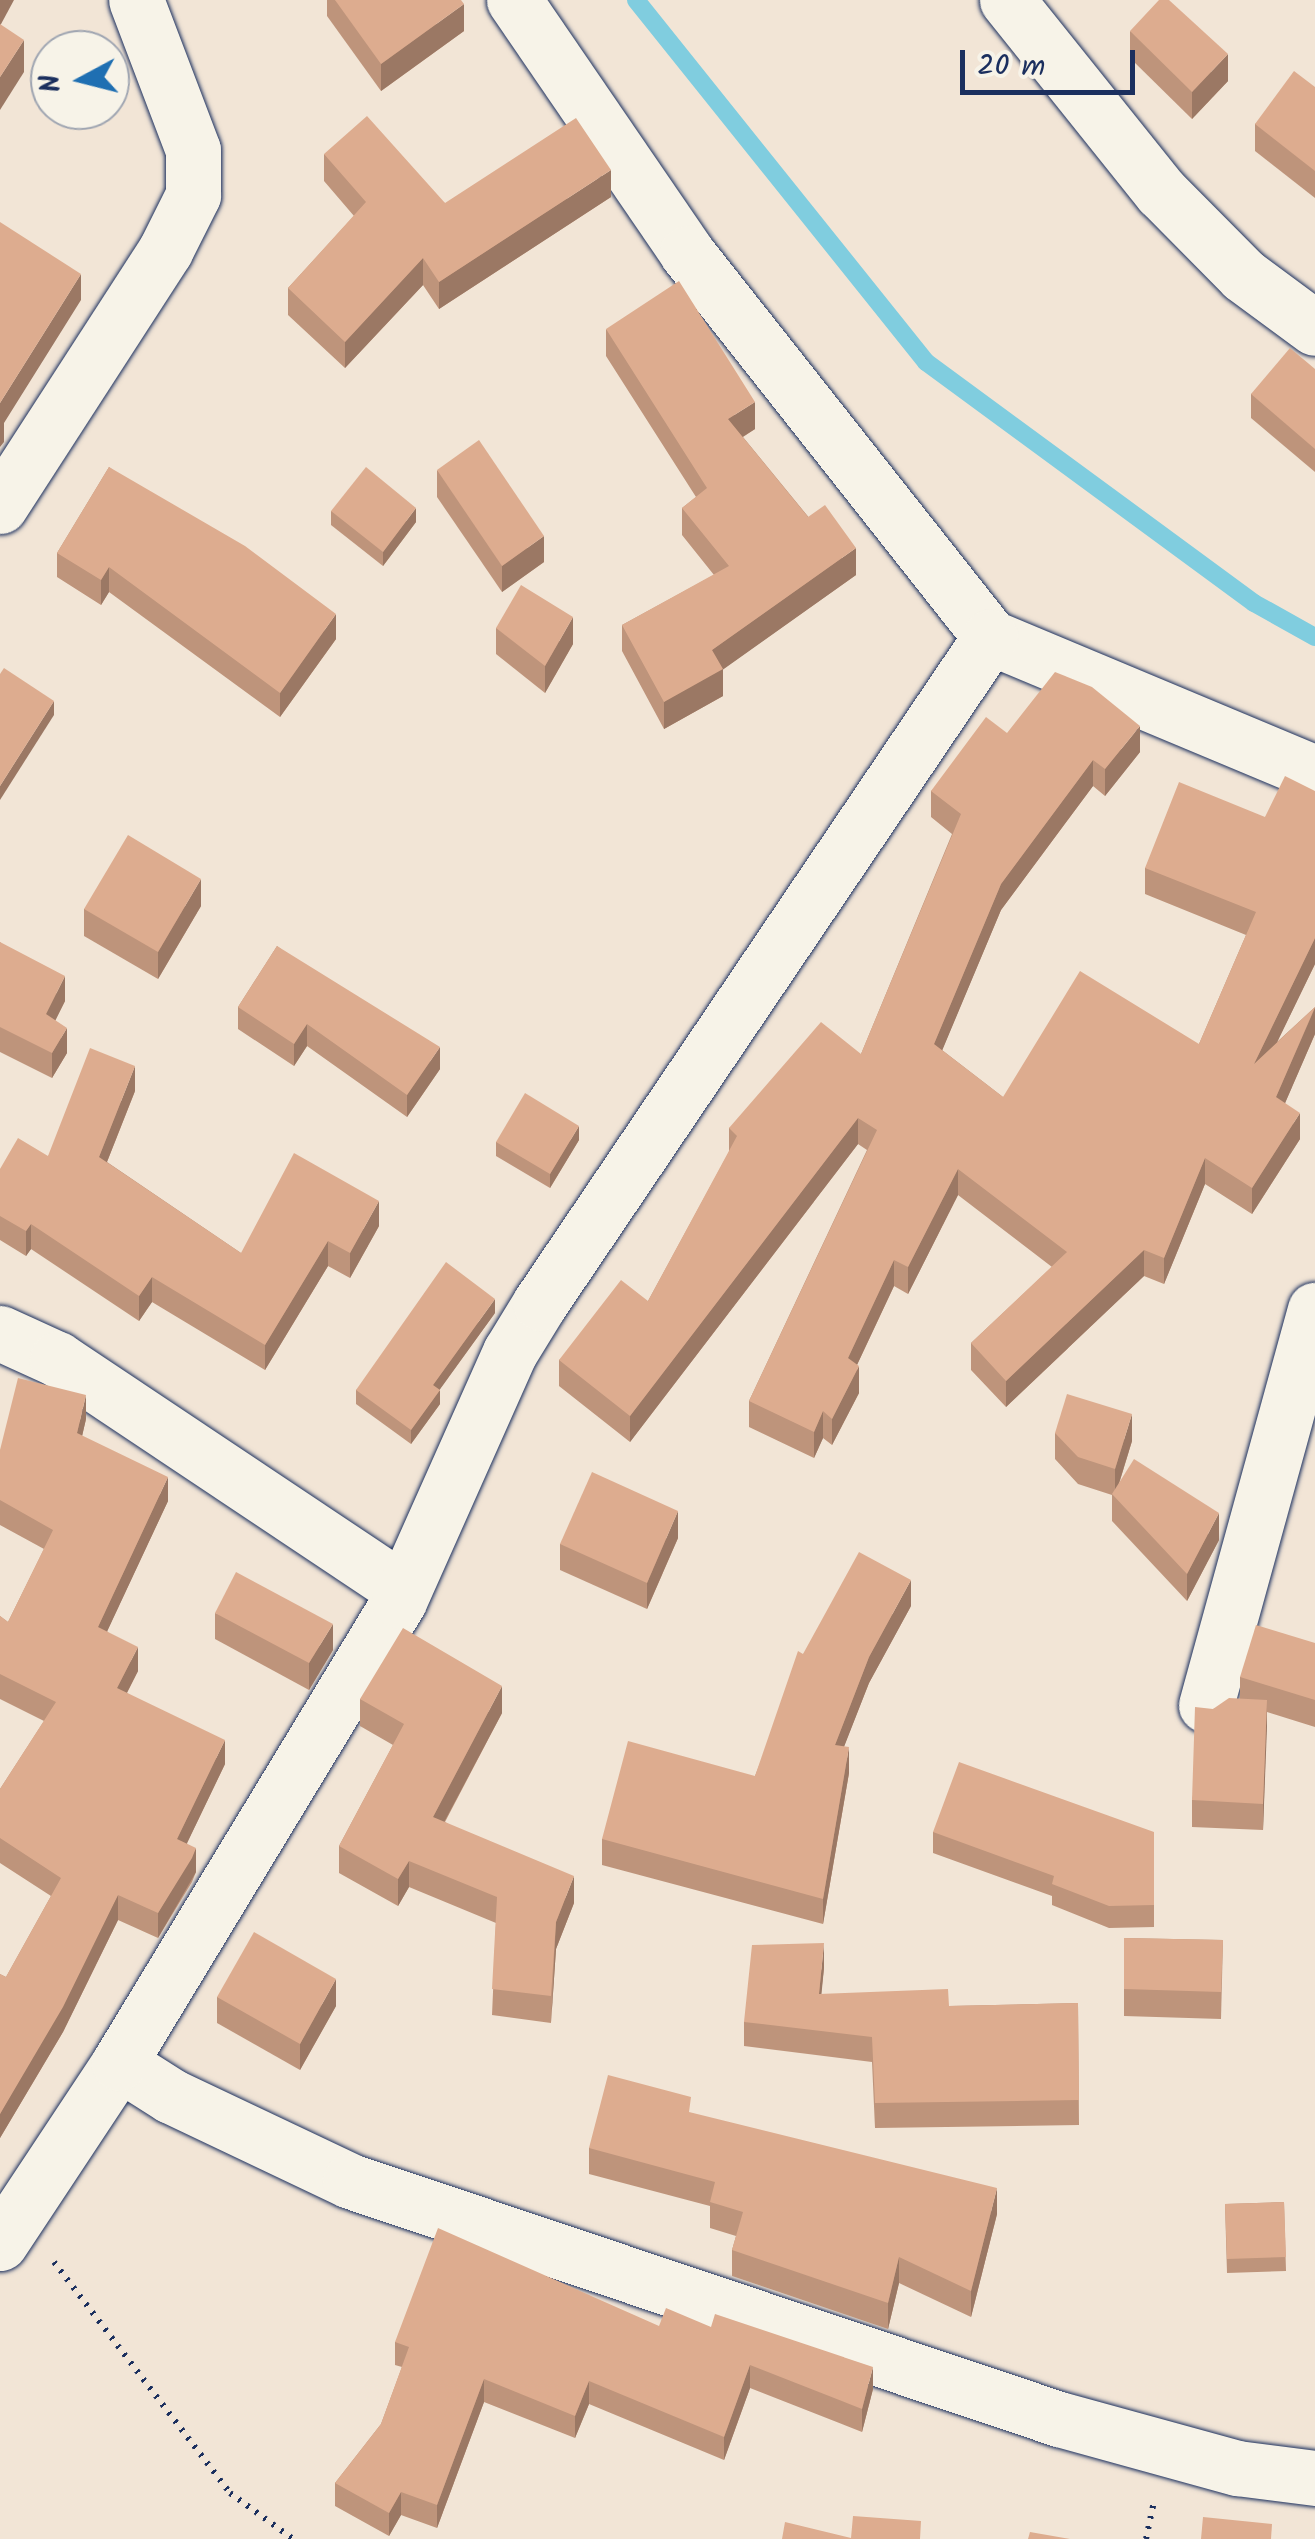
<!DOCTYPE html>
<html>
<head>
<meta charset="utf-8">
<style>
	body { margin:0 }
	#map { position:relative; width:1315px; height:2539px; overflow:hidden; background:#f2e5d6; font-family:Kalam,sans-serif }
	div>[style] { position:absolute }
	.stream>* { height:18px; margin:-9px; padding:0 9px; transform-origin:9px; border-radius:9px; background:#80cddf }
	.path>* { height:6px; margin-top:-3px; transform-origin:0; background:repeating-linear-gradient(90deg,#1b2f5e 0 2.5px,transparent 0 10.5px) }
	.roads { filter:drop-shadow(0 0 2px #1b2f5e) drop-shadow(0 0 2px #1b2f5e) }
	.minor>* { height:55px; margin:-27.5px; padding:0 27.5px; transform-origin:27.5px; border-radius:27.5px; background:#f7f3e8 }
	.secondary>* { height:55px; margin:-27.5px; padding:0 27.5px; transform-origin:27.5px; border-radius:27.5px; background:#f7f3e8 }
	.wall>* { inset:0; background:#be947b }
	.shaded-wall>* { inset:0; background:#9b7864 }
	.building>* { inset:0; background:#ddac8f }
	span { translate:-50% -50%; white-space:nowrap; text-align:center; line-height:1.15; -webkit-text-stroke:10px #f7f3e8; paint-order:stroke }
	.north { position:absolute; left:30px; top:30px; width:100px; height:100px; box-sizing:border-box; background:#f7f3e8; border:2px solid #9fa5b1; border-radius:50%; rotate:263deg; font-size:28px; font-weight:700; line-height:40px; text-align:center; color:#1b2f5e }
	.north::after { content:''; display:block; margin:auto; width:35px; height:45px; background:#1f6fb2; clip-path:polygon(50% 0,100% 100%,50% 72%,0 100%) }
	.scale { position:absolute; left:960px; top:50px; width:175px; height:45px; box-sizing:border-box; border:5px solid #1b2f5e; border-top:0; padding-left:12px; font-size:30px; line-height:35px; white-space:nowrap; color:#1b2f5e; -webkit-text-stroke:8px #f7f3e8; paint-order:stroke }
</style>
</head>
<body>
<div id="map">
	<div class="stream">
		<i style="left:636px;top:0;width:464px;rotate:51.3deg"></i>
		<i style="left:926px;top:362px;width:407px;rotate:36.3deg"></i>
		<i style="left:1254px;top:603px;width:70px;rotate:29.1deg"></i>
	</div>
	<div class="path">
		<i style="left:54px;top:2262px;width:290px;rotate:52.7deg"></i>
		<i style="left:230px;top:2493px;width:78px;rotate:36.1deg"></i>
		<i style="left:1146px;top:2539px;width:39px;rotate:-78deg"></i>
	</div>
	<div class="roads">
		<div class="minor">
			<i style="left:514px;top:0;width:306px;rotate:55.6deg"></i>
			<i style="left:687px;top:253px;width:489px;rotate:51.7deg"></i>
			<i style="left:990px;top:637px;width:352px;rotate:22.7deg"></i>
			<i style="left:0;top:506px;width:304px;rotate:-57.1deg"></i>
			<i style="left:165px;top:251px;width:63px;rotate:-63.4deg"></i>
			<i style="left:193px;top:195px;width:45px;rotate:-90deg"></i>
			<i style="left:193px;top:150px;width:160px;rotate:-110.8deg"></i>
			<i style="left:0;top:1333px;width:63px;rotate:24.5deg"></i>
			<i style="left:57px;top:1359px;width:416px;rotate:33.7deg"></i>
			<i style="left:1206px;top:1705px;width:410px;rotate:-74.6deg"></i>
			<i style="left:119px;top:2063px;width:62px;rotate:32.4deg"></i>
			<i style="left:171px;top:2096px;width:198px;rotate:25.4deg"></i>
			<i style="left:350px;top:2181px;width:748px;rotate:18.56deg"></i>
			<i style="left:1059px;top:2419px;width:185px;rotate:15.4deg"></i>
			<i style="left:1237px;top:2468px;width:79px;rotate:7.3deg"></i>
			<i style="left:0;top:2243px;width:216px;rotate:-56.5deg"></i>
			<i style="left:119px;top:2063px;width:540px;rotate:-58.78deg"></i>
			<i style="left:399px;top:1601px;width:273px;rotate:-66deg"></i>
			<i style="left:510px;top:1352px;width:57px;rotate:-58.5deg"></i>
			<i style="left:540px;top:1303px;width:804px;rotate:-55.95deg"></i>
		</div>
		<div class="secondary">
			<i style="left:1007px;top:0;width:246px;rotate:51.3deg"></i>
			<i style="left:1161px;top:192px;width:117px;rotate:45.3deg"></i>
			<i style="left:1243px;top:275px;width:89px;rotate:36.4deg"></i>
		</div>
	</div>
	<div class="wall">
		<i style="clip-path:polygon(327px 0,335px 0,464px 31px,381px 91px,327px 16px)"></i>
		<i style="clip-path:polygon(1130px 31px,1228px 81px,1192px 119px,1130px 58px)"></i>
		<i style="clip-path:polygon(1315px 87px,1315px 198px,1255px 151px,1255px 124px)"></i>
		<i style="clip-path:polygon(324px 154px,445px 203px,611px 197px,439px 309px,423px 285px,345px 368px,288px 315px,288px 288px,354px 216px,324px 181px)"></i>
		<i style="clip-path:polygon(606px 329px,755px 429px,743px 437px,856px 575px,723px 669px,723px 696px,664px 729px,622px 651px,622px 625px,714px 575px,682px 535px,682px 508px,696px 497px,606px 356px)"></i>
		<i style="clip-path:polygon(1315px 369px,1315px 472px,1251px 418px,1251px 394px)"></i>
		<i style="clip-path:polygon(109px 467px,336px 639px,280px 717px,109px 592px,101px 605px,57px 577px,57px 553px)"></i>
		<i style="clip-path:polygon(437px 470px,544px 562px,502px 592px,437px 497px)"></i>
		<i style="clip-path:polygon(331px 511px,416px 522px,383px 566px,331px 525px)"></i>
		<i style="clip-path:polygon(496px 628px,573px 644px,545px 693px,496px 654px)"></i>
		<i style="clip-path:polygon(1007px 733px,1140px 752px,1105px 796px,1093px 786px,1001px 910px,942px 1050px,1003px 1097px,1199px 1044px,1246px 935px,1145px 894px,1145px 868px,1265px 817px,1315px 791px,1315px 964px,1277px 1042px,1315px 1007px,1315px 1034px,1285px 1103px,1300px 1139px,1252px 1214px,1205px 1184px,1164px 1284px,1144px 1276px,1006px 1407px,971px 1370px,971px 1343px,1052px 1267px,958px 1195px,908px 1294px,894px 1286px,857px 1365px,859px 1393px,832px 1445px,823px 1438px,814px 1458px,749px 1427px,749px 1401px,867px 1150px,858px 1144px,630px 1442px,559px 1386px,559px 1360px,648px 1301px,729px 1152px,729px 1128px,861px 1054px,952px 834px,931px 817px,931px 791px)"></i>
		<i style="clip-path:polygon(201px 906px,158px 979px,84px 936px,84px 909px)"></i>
		<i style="clip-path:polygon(0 942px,65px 1001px,55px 1021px,67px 1053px,52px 1078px,0 1052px)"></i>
		<i style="clip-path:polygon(277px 946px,440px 1069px,407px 1117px,307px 1046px,294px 1066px,238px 1029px,238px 1007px)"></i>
		<i style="clip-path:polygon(135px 1091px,107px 1162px,241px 1253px,379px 1226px,350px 1278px,328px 1266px,265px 1370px,152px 1302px,139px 1321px,31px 1249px,26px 1256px,0 1240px,0 1169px,48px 1156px)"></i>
		<i style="clip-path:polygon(579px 1140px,550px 1188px,496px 1156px,496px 1142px)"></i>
		<i style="clip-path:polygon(495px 1313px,439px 1390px,440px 1404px,411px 1444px,356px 1404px,356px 1390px)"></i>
		<i style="clip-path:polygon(86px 1419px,82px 1436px,168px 1501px,107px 1631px,138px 1671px,127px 1693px,225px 1764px,187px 1843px,196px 1872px,192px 1882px,158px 1938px,118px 1920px,63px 2032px,0 2138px,0 1974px,6px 1977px,51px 1896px,0 1863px,0 1789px,44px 1721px,0 1699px,0 1616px,8px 1622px,44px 1549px,0 1525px,0 1450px)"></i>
		<i style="clip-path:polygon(1055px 1433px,1132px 1441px,1119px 1484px,1219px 1540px,1187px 1601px,1112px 1521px,1112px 1495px,1078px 1484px,1055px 1459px)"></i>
		<i style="clip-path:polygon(678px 1538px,647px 1609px,560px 1570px,560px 1544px)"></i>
		<i style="clip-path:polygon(911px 1606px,869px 1683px,844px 1746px,849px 1773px,823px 1924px,602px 1865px,602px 1839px,755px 1776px,803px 1654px)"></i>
		<i style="clip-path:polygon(215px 1613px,333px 1650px,309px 1690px,215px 1639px)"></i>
		<i style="clip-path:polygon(1315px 1643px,1315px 1727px,1267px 1712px,1263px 1830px,1192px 1827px,1192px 1800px,1213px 1709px,1240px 1699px,1240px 1677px)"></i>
		<i style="clip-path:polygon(360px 1699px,502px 1713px,445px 1822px,574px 1903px,556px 1949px,551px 2023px,492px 2015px,496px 1923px,409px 1887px,398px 1906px,339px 1873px,339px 1846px,393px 1745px,360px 1726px)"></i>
		<i style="clip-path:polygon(933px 1832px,1154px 1832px,1154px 1927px,1109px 1928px,1052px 1905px,1052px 1896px,933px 1853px)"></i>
		<i style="clip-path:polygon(1124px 1938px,1223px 1940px,1221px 2019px,1124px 2016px)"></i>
		<i style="clip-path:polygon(824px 1968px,821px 1994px,949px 2006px,1078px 2003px,1079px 2125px,875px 2128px,872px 2062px,744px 2046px,744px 2022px)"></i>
		<i style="clip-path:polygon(217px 1997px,336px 2006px,300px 2070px,217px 2023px)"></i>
		<i style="clip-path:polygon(691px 2113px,997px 2214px,971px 2317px,899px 2283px,888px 2329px,732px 2276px,732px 2250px,736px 2236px,710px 2228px,710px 2206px,589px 2174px,589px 2148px)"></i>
		<i style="clip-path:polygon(1284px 2202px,1286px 2271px,1227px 2273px,1225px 2204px)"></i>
		<i style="clip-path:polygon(659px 2326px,711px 2327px,873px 2389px,862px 2432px,750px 2388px,724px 2460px,589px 2404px,575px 2438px,484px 2402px,437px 2528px,401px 2515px,389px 2536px,335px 2506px,335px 2483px,381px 2424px,402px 2367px,395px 2365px,395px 2342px)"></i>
	</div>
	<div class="shaded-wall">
		<i style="clip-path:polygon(0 0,14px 0,0 26px)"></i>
		<i style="clip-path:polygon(464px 4px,464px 31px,381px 91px,381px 64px)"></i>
		<i style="clip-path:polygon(24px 40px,24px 72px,0 110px,0 77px)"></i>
		<i style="clip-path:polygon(1228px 54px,1228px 81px,1192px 119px,1192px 92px)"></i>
		<i style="clip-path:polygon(611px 170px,611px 197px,439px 309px,439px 282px)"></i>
		<i style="clip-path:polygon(423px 258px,423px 285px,345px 368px,345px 342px)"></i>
		<i style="clip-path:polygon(81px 274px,81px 300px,4px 423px,4px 442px,0 447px,0 403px)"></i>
		<i style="clip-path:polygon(755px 402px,755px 429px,728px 446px,728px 419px)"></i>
		<i style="clip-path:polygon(416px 508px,416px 522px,383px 566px,383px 552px)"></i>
		<i style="clip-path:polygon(544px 536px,544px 562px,502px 592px,502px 566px)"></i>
		<i style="clip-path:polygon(856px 548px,856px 575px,721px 671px,723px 669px,723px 696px,664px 729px,664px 702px,712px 650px)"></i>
		<i style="clip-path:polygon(109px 567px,109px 592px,101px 605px,101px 580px)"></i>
		<i style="clip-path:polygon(336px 614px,336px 639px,280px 717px,280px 693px)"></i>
		<i style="clip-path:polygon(573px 617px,573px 644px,545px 693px,545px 666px)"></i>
		<i style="clip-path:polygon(54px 701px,54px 715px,0 800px,0 786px)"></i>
		<i style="clip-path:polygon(1140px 726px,1140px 752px,1105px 796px,1105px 769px)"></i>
		<i style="clip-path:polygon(1093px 760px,1093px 786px,1001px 910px,934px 1070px,934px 1044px,1001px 884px)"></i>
		<i style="clip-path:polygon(201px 879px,201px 906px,158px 979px,158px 952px)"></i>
		<i style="clip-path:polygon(1315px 938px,1315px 964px,1254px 1090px,1254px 1064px)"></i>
		<i style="clip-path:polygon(65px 976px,65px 1001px,46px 1039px,46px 1014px)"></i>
		<i style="clip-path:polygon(1315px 1008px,1315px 1034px,1276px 1124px,1276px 1097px)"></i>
		<i style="clip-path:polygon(307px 1024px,307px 1046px,294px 1066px,294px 1044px)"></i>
		<i style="clip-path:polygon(67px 1028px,67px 1053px,52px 1078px,52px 1053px)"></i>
		<i style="clip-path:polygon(440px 1047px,440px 1069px,407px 1117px,407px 1095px)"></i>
		<i style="clip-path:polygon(135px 1066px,135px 1091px,99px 1182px,99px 1157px)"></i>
		<i style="clip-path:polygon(1300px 1113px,1300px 1139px,1252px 1214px,1252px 1188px)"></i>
		<i style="clip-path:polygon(858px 1118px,858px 1144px,630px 1442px,630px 1416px)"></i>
		<i style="clip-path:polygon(579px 1126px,579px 1140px,550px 1188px,550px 1174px)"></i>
		<i style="clip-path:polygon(1205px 1158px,1205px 1184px,1164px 1284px,1164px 1258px)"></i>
		<i style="clip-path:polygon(958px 1169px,958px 1195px,908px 1294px,908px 1267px)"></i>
		<i style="clip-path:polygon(379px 1201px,379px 1226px,350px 1278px,350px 1253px)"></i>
		<i style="clip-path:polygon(31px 1224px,31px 1249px,26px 1256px,26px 1231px)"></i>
		<i style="clip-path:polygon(328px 1241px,328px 1266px,265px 1370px,265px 1345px)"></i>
		<i style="clip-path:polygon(1144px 1250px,1144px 1276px,1006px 1407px,1006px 1381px)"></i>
		<i style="clip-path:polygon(894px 1260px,894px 1286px,848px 1384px,848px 1358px)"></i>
		<i style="clip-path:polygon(152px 1277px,152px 1302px,139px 1321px,139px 1296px)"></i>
		<i style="clip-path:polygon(495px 1299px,495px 1313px,433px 1399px,433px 1385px)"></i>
		<i style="clip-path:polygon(859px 1366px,859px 1393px,832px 1445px,832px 1419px)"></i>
		<i style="clip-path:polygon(440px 1390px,440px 1404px,411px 1444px,411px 1430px)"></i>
		<i style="clip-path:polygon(86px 1395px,86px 1419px,77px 1458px,77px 1433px)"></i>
		<i style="clip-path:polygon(823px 1411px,823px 1438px,814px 1458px,814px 1432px)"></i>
		<i style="clip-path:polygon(1132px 1414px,1132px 1441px,1115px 1496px,1115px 1469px)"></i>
		<i style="clip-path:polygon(168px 1477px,168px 1501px,98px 1651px,98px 1627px)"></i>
		<i style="clip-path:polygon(678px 1511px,678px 1538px,647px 1609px,647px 1583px)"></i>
		<i style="clip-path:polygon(1219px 1513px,1219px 1540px,1187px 1601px,1187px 1574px)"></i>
		<i style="clip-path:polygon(911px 1580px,911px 1606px,869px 1683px,835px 1770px,835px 1745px,869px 1657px)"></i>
		<i style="clip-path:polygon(333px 1624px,333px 1650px,309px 1690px,309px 1663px)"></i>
		<i style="clip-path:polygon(138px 1647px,138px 1671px,117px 1712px,117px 1688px)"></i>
		<i style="clip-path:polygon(502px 1686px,502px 1713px,433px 1843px,433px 1817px)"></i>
		<i style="clip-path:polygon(1267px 1700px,1267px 1727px,1263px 1830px,1263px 1804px)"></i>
		<i style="clip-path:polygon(225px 1740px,225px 1764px,177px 1864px,177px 1839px)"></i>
		<i style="clip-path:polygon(849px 1747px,849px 1773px,823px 1924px,823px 1899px)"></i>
		<i style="clip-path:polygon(196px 1848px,196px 1872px,158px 1938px,158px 1913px)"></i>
		<i style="clip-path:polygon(409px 1861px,409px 1887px,398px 1906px,398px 1879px)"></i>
		<i style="clip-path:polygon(574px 1876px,574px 1903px,556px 1949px,551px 2023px,556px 1922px)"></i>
		<i style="clip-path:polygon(118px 1895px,118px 1920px,63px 2032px,0 2138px,0 2114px)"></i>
		<i style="clip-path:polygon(824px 1943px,824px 1968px,819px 2019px,819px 1994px)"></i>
		<i style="clip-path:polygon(336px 1979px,336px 2006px,300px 2070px,300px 2044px)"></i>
		<i style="clip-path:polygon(997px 2188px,997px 2214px,971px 2317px,971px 2291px)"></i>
		<i style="clip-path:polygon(899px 2257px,899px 2283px,888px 2329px,888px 2303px)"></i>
		<i style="clip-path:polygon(750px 2365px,750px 2388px,724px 2460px,724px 2437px)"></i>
		<i style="clip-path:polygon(873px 2367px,873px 2389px,862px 2432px,862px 2409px)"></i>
		<i style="clip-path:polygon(484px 2379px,484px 2402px,437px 2528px,437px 2505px)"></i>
		<i style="clip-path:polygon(589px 2381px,589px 2404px,575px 2438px,575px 2416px)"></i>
		<i style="clip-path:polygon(401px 2492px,401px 2515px,389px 2536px,389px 2513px)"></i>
	</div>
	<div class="building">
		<i style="clip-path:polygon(335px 0,461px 0,464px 4px,381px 64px)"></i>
		<i style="clip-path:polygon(1159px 0,1169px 0,1228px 54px,1192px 92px,1130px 31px)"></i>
		<i style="clip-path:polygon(0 24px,24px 40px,0 77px)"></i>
		<i style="clip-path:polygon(1294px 71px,1315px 87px,1315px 171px,1255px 124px)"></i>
		<i style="clip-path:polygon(367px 116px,445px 203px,576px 118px,611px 170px,439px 282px,423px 258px,345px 342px,288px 288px,366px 202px,324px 154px)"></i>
		<i style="clip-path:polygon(0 222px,81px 274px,0 403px)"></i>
		<i style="clip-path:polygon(679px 281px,755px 402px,728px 419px,808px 517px,825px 505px,856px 548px,712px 650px,723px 669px,664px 702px,622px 625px,729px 566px,682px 508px,707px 488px,606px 329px)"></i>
		<i style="clip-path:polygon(1290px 348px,1315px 369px,1315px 449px,1251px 394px)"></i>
		<i style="clip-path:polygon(479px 440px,544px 536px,502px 566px,437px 470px)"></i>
		<i style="clip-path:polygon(109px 467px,245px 546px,336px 614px,280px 693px,109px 567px,101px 580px,57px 553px)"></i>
		<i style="clip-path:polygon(366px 467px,416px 508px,383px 552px,331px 511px)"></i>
		<i style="clip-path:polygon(521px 585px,573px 617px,545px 666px,496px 628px)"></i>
		<i style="clip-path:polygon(4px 668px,54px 701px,0 786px,0 674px)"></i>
		<i style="clip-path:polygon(1055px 672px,1092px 687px,1140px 726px,1105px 769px,1093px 760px,1001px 884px,934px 1044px,1003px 1097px,1080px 971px,1199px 1044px,1256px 912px,1145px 868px,1179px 782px,1265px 817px,1285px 776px,1315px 791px,1315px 938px,1254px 1064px,1315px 1007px,1276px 1097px,1300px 1113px,1252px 1188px,1205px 1158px,1164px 1258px,1144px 1250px,1006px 1381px,971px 1343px,1067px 1252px,958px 1169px,908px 1267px,894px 1260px,848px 1358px,859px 1366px,832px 1419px,823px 1411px,814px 1432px,749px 1401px,877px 1130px,858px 1118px,630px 1416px,559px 1360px,621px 1280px,648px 1301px,737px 1136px,729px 1128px,821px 1022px,861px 1054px,961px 814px,931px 791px,986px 717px,1007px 733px)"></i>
		<i style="clip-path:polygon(128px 835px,201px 879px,158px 952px,84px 909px)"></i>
		<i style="clip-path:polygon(0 942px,65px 976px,46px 1014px,67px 1028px,52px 1053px,0 1027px)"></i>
		<i style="clip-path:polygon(277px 946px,440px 1047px,407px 1095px,307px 1024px,294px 1044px,238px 1007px)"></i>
		<i style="clip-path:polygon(90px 1048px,135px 1066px,99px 1157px,241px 1253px,294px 1153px,379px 1201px,350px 1253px,328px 1241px,265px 1345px,152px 1277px,139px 1296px,31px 1224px,26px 1231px,0 1216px,0 1169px,18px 1138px,48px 1156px)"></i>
		<i style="clip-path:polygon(525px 1093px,579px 1126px,550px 1174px,496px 1142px)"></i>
		<i style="clip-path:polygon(446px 1262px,495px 1299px,433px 1385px,440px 1390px,411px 1430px,356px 1390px)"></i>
		<i style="clip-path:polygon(18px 1378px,86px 1395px,77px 1433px,168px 1477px,98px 1627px,138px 1647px,117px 1688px,225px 1740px,177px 1839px,196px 1848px,192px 1858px,158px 1913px,118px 1895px,63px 2007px,0 2114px,0 1974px,6px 1977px,61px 1878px,0 1838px,0 1789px,56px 1702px,0 1674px,0 1616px,8px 1622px,53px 1530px,0 1500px,0 1450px)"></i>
		<i style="clip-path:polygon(1067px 1394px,1132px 1414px,1115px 1469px,1078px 1457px,1055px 1433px)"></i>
		<i style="clip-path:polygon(1134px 1459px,1219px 1513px,1187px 1574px,1112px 1494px)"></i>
		<i style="clip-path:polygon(592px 1472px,678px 1511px,647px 1583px,560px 1544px)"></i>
		<i style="clip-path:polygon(859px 1552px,911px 1580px,869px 1657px,835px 1745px,849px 1747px,823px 1899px,602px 1839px,628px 1741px,755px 1776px,798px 1651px,803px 1654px)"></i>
		<i style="clip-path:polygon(236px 1572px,333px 1624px,309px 1663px,215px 1613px)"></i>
		<i style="clip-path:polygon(1256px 1625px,1315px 1643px,1315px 1700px,1240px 1677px)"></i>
		<i style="clip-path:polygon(403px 1628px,502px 1686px,433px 1817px,574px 1876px,556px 1922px,551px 1996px,492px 1989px,497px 1897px,409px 1861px,398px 1879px,339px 1846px,404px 1724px,360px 1699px)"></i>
		<i style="clip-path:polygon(1229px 1698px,1267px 1700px,1263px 1804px,1192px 1800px,1195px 1707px,1213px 1709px)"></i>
		<i style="clip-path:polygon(959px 1762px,1154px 1832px,1154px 1905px,1109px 1906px,1052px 1884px,1054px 1876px,933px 1832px)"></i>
		<i style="clip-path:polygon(254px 1932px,336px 1979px,300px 2044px,217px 1997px)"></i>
		<i style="clip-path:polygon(1124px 1938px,1223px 1940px,1221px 1992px,1124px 1989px)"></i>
		<i style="clip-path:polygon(824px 1943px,819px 1994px,948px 1989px,949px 2006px,1078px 2003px,1079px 2100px,875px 2103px,872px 2037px,744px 2022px,752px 1945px)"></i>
		<i style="clip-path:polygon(608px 2075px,691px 2097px,689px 2112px,997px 2188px,971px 2291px,899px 2257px,888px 2303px,732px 2250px,743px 2212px,710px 2202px,715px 2182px,589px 2148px)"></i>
		<i style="clip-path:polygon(1284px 2202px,1286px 2257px,1227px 2259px,1225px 2204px)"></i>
		<i style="clip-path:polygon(438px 2228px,659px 2326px,666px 2308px,711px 2327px,715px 2314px,873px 2367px,862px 2409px,750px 2365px,724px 2437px,589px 2381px,575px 2416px,484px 2379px,437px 2505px,401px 2492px,389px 2513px,335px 2483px,381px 2424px,409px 2347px,395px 2342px)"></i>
		<i style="clip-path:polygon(853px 2516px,921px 2521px,920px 2539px,782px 2539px,785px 2522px,851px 2538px)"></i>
		<i style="clip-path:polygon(1203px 2517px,1272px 2524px,1271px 2539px,1201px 2539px)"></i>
		<i style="clip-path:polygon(1030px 2532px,1070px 2539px,1028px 2539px)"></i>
	</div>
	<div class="north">N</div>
	<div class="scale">20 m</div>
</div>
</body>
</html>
